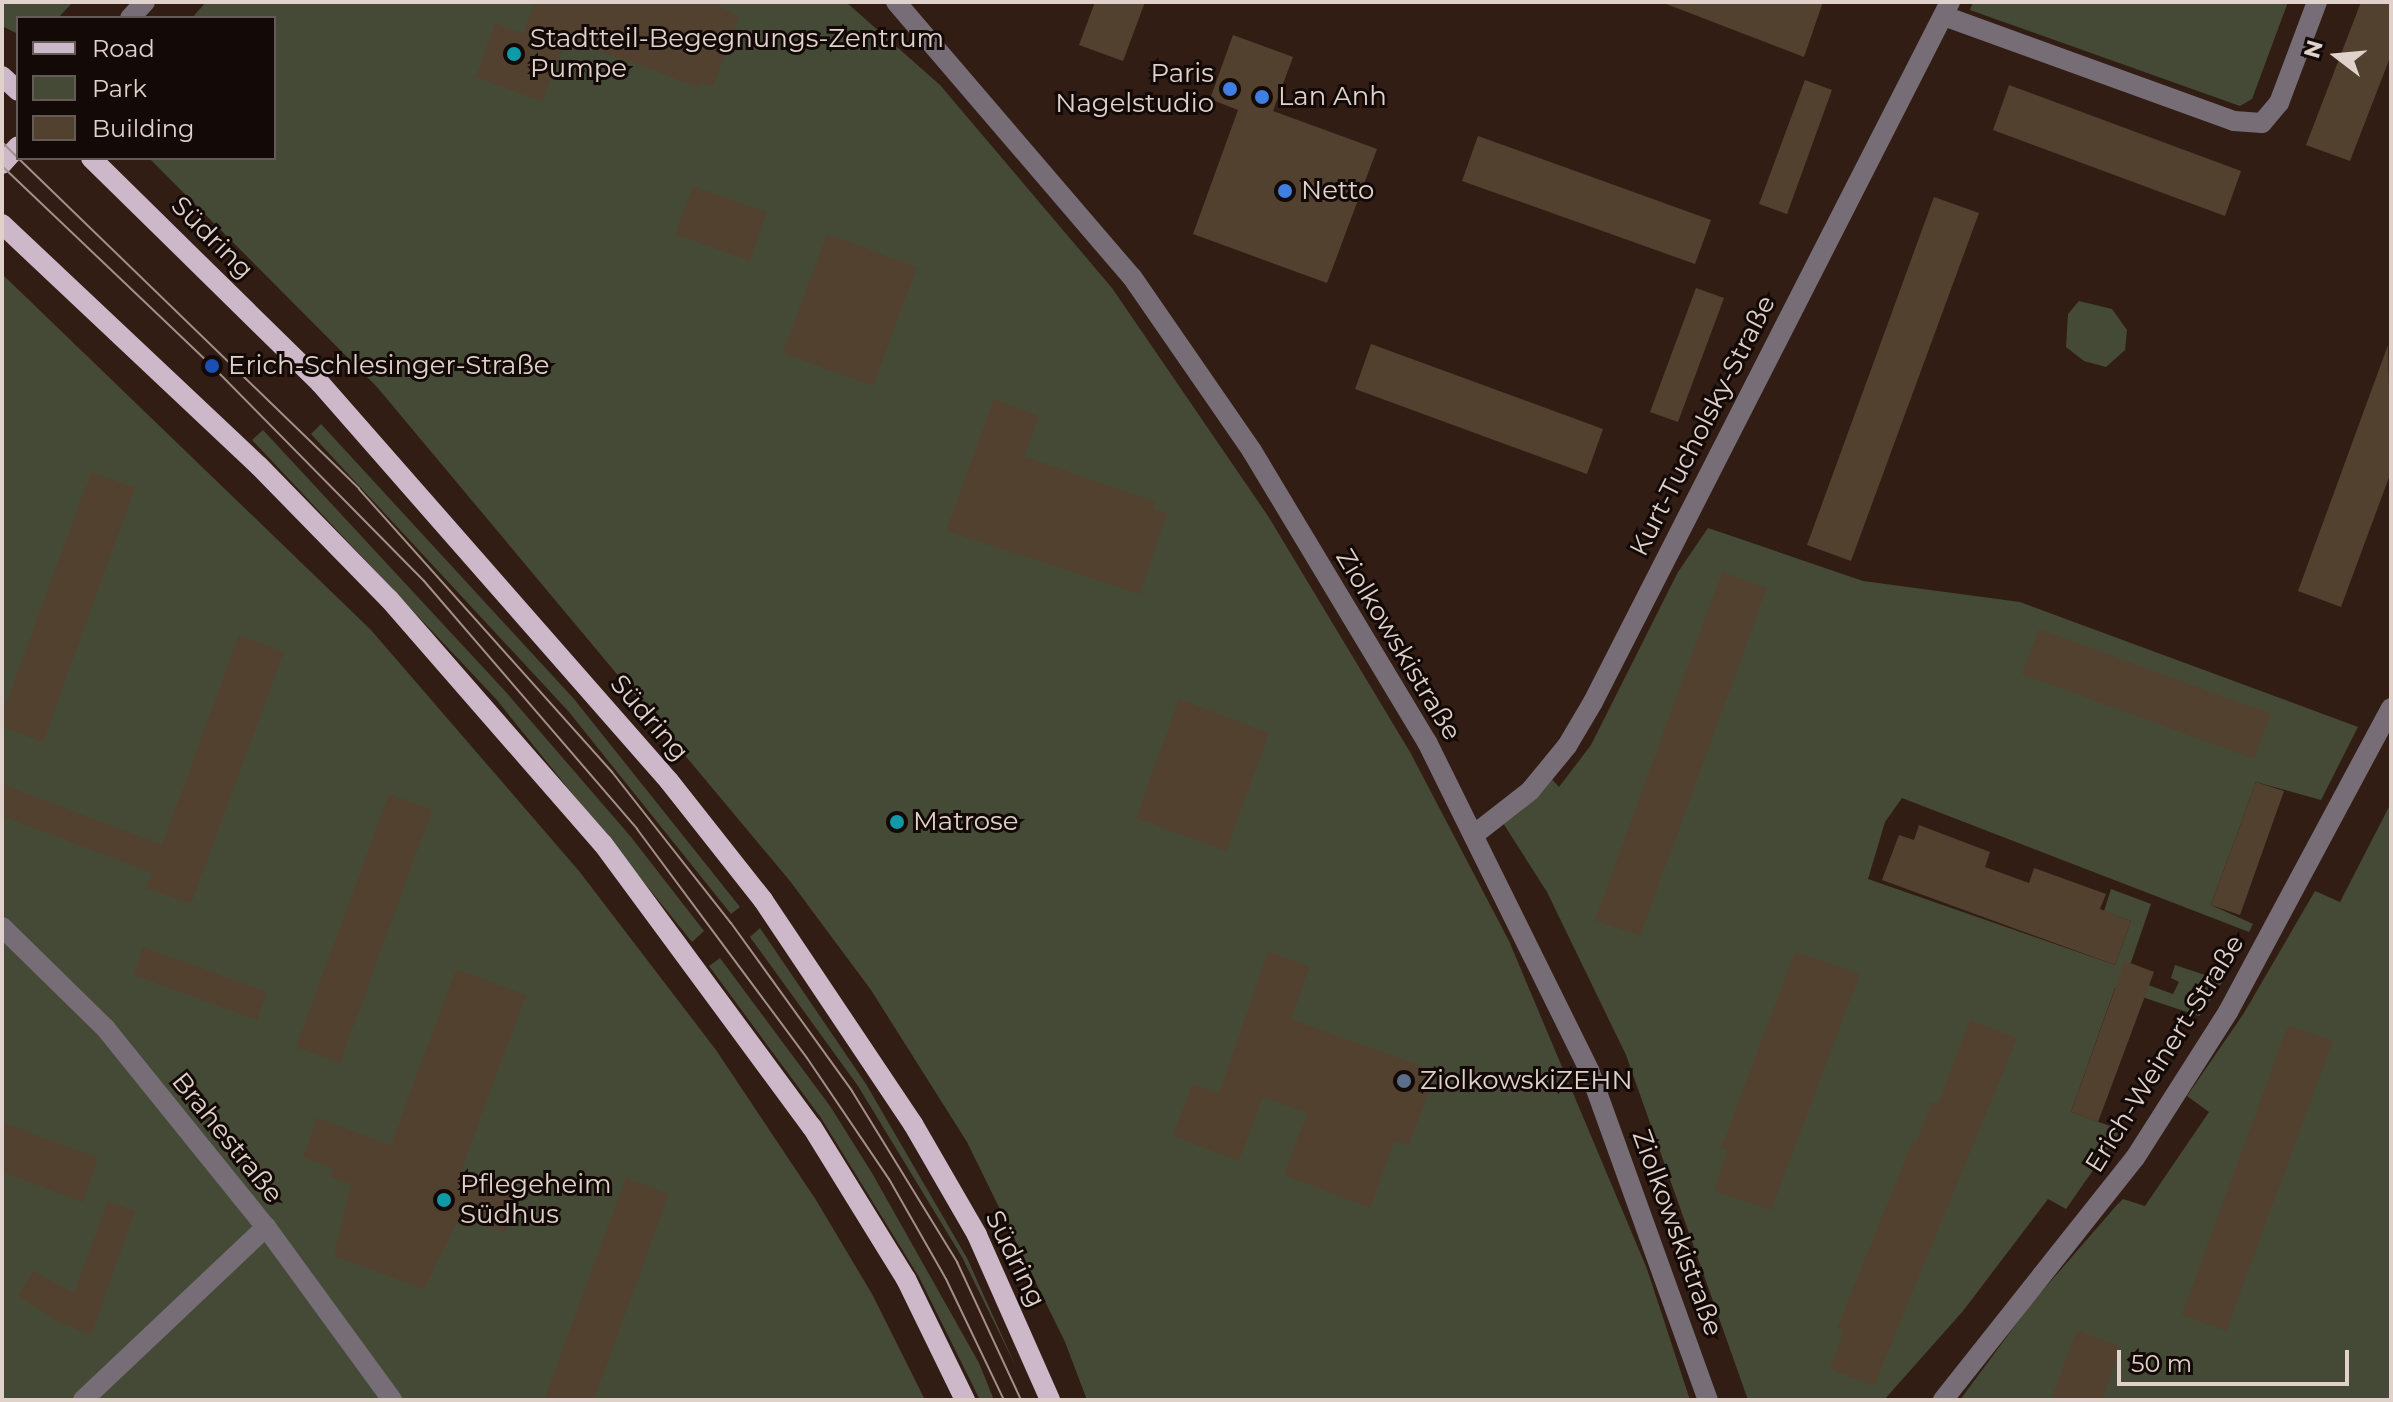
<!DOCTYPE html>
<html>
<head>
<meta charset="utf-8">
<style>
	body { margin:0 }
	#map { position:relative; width:2393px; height:1402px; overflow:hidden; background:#321d15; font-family:Montserrat,sans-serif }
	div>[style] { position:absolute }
	.green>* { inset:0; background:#454a36 }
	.building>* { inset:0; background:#53412f }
	.minor>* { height:20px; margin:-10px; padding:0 10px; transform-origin:10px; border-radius:10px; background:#776d76 }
	.major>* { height:20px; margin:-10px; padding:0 10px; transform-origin:10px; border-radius:10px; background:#cdb8ca }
	.tram>* { height:2px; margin:-1px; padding:0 1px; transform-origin:1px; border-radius:1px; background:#a19089 }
	.dots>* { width:22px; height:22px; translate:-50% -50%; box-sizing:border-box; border:4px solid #130a07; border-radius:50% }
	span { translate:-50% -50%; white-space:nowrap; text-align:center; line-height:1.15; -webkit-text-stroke:6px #130a07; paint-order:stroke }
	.poi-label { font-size:26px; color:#e0d1cb }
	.left { translate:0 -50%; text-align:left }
	.right { translate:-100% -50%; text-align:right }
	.street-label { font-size:26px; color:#e0d1cb }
	.frame { position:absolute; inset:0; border:4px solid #e0d1cb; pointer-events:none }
	.legend { position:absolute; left:16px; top:16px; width:260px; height:144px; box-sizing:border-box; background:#130a07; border:2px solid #655a55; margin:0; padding:10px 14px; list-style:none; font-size:24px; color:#e0d1cb }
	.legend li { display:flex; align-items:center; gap:16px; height:40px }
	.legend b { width:40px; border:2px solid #655a55 }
	.north { position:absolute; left:2297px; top:16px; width:80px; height:80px; -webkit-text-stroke:6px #130a07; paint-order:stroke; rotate:286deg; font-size:22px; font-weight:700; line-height:32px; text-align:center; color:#e0d1cb }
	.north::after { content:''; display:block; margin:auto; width:28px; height:36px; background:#e0d1cb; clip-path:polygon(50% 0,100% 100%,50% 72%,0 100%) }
	.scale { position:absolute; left:2117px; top:1350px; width:232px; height:36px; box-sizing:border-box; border:4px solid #e0d1cb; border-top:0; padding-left:10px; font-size:24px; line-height:28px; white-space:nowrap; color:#e0d1cb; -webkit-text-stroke:6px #130a07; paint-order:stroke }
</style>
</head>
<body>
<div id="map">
	<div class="green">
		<i style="clip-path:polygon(2px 2px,69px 2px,71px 4px,58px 18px,18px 18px,18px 34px,2px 26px)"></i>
		<i style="clip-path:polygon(206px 2px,846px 2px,940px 85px,1112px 288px,1268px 516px,1410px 752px,1509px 941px,1647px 1269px,1690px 1400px,1087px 1400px,1065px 1342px,967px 1142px,871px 990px,790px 881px,377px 387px,149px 158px,274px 158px,274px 18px,192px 18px)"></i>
		<i style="clip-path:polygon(1973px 2px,2288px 2px,2252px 99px,2240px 106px,1970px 10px)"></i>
		<i style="clip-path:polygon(2px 274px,371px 630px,579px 871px,716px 1050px,816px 1200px,872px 1294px,925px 1400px,2px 1400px)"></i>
		<i style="clip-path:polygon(2079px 301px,2112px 309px,2127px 330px,2125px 350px,2106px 367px,2084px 361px,2066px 347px,2068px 314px)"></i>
		<i style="clip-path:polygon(321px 424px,574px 699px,740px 907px,731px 914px,569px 712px,311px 434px)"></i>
		<i style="clip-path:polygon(263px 430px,505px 691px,631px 837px,704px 931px,692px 942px,496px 699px,252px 440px)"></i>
		<i style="clip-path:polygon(1708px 528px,1863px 581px,2020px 602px,2358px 727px,2321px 800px,2256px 782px,2211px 905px,2253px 924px,2249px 932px,1902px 798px,1885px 822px,1868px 879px,2115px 965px,2131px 921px,2104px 911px,2111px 889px,2151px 904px,2126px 977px,2173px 994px,2179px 982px,2171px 978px,2175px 965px,2223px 981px,2199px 1016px,2115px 988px,2071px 1112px,2121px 1130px,2066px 1209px,2048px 1199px,1963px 1311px,1884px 1400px,1748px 1400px,1626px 1055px,1547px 892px,1503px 823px,1550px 777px,1559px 787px,1591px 745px,1678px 572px)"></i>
		<i style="clip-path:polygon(2391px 803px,2391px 1400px,1960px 1400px,2031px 1304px,2116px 1206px,2123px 1199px,2145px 1206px,2209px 1112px,2187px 1096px,2244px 1013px,2315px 891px,2340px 902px)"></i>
		<i style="clip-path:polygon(760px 928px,866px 1084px,967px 1258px,1016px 1367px,962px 1257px,858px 1086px,750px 937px)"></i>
		<i style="clip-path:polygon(720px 958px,830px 1106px,872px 1173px,979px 1363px,994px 1400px,980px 1400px,919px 1277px,821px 1118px,709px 966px)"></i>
	</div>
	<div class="building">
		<i style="clip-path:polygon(535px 2px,711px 2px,739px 17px,713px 87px,702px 83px,699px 87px,566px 39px,542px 102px,476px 77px,495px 23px,523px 34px)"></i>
		<i style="clip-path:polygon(1095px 2px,1145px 2px,1123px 61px,1079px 45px)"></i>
		<i style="clip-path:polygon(1661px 2px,1823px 2px,1804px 57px)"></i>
		<i style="clip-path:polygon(2361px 2px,2391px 2px,2391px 55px,2350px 161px,2306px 145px)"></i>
		<i style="clip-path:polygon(1233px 35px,1293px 57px,1273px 111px,1377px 149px,1327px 283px,1193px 234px,1238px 110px,1210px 99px)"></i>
		<i style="clip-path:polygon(1805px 80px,1832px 90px,1787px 214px,1759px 204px)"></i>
		<i style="clip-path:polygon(2009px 85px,2241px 171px,2225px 216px,1993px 130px)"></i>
		<i style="clip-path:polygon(1478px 136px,1711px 220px,1695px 264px,1462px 181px)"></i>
		<i style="clip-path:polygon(693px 186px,767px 212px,750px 261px,675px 234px)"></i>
		<i style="clip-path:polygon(1934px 197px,1979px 213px,1851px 561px,1807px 545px)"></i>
		<i style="clip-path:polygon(827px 234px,917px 267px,873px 386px,783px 353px)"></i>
		<i style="clip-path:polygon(1696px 288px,1724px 298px,1678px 422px,1650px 412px)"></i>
		<i style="clip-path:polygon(1371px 344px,1603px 429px,1587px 474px,1355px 389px)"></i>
		<i style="clip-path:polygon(2388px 345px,2391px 472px,2341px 607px,2298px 591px)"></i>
		<i style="clip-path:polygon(994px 399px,1039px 416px,1024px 456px,1155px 502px,1153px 508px,1167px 513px,1140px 594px,946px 531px)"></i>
		<i style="clip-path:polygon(91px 472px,135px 488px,43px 742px,2px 727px,2px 715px)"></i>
		<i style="clip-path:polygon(1722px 572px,1767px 588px,1640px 936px,1595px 920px)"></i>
		<i style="clip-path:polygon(2039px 629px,2271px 714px,2254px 759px,2022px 674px)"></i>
		<i style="clip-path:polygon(239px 635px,284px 652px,191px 904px,146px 888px,152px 873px,2px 816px,2px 784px,162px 845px)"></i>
		<i style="clip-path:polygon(1179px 699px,1269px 733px,1226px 851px,1136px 818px)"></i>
		<i style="clip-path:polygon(2256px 782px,2284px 791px,2240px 915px,2211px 905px)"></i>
		<i style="clip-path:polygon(389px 794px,432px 810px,340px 1063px,296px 1047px)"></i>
		<i style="clip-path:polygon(1919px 825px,1990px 852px,1985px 867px,2029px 883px,2034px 868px,2106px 894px,2100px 909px,2131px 921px,2115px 965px,1882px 880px,1899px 835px,1914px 840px)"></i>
		<i style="clip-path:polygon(143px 947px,267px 992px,257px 1020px,134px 975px)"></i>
		<i style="clip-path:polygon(1268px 951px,1310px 967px,1291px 1019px,1424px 1067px,1422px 1072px,1434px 1076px,1409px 1146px,1397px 1141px,1393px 1145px,1370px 1208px,1284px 1175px,1307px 1113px,1263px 1097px,1239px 1161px,1173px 1136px,1192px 1084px,1219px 1094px)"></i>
		<i style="clip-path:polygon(1795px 952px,1860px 974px,1771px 1210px,1714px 1191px,1728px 1150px,1721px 1148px)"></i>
		<i style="clip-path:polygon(2125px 961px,2154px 972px,2098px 1122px,2071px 1112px)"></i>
		<i style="clip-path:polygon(456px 969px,526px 995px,461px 1171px,519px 1192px,505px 1232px,474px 1221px,472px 1228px,457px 1223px,424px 1289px,334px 1256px,351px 1184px,330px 1177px,333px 1168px,303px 1157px,317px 1118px,391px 1145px)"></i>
		<i style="clip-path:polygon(1970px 1020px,2017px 1038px,1874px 1386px,1830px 1369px,1844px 1331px,1837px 1328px,1913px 1140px,1917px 1141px,1932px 1102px,1938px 1104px)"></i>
		<i style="clip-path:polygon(2288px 1025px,2333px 1041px,2226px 1331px,2182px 1315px)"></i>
		<i style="clip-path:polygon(2px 1122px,98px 1158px,83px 1202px,2px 1172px)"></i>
		<i style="clip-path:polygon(626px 1178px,669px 1194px,594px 1400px,544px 1400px)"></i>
		<i style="clip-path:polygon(108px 1201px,135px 1211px,91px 1335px,62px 1324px,18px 1296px,33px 1271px,74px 1293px)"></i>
		<i style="clip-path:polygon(2077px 1330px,2121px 1347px,2102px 1400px,2051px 1400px)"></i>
	</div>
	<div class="minor">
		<i style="left:896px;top:2px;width:362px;rotate:49.4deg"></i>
		<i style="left:1132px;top:277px;width:211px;rotate:55.4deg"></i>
		<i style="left:1252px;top:451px;width:340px;rotate:59deg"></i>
		<i style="left:1427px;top:742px;width:366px;rotate:63.7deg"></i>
		<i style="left:1589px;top:1070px;width:351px;rotate:70.2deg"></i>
		<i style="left:1944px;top:16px;width:308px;rotate:19.9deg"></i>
		<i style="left:2234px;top:121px;width:28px;rotate:4deg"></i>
		<i style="left:2262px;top:123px;width:26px;rotate:-50deg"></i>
		<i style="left:2279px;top:103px;width:108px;rotate:-69.4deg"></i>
		<i style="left:130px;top:18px;width:22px;rotate:-47deg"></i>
		<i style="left:1475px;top:834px;width:70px;rotate:-38deg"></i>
		<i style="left:1530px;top:791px;width:58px;rotate:-50.6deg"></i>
		<i style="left:1567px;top:746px;width:51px;rotate:-59.4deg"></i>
		<i style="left:1593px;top:702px;width:786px;rotate:-62.98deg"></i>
		<i style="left:2px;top:927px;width:146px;rotate:44.4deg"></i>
		<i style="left:106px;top:1029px;width:255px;rotate:51.1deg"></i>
		<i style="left:266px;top:1227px;width:214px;rotate:53.9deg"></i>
		<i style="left:83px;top:1400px;width:252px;rotate:-43.4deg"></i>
		<i style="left:1943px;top:1400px;width:309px;rotate:-51.6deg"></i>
		<i style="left:2135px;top:1158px;width:173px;rotate:-57.5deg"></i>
		<i style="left:2228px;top:1012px;width:345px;rotate:-61.8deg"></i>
	</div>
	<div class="major">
		<i style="left:2px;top:76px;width:22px;rotate:43deg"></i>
		<i style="left:91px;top:158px;width:321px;rotate:44.5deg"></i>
		<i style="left:320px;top:383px;width:529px;rotate:48.75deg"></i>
		<i style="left:669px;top:781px;width:152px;rotate:51.7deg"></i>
		<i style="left:763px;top:900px;width:270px;rotate:56.2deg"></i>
		<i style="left:913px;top:1124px;width:128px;rotate:60deg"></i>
		<i style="left:977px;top:1235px;width:180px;rotate:66.1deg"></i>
		<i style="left:2px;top:164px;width:24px;rotate:-48deg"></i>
		<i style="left:2px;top:224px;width:353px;rotate:43.3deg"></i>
		<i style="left:259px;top:466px;width:186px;rotate:45.7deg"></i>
		<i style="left:389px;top:599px;width:325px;rotate:48.9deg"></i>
		<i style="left:603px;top:844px;width:352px;rotate:53.6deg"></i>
		<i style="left:812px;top:1127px;width:179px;rotate:58.3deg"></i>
		<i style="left:906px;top:1279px;width:135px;rotate:64deg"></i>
	</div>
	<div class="tram">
		<i style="left:2px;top:142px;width:23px;rotate:45deg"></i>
		<i style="left:18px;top:158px;width:475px;rotate:44.1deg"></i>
		<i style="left:359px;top:489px;width:380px;rotate:48.2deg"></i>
		<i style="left:612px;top:772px;width:192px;rotate:51.8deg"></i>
		<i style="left:731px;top:923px;width:207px;rotate:54.2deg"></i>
		<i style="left:852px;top:1091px;width:201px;rotate:58.4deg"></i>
		<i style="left:957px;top:1262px;width:152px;rotate:65.1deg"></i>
		<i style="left:2px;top:166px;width:290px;rotate:43.6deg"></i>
		<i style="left:212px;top:366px;width:302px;rotate:45.4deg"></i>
		<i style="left:424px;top:581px;width:327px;rotate:49.3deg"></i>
		<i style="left:637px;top:829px;width:285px;rotate:53.4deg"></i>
		<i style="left:807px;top:1058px;width:146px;rotate:55.9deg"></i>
		<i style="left:889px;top:1179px;width:115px;rotate:60.3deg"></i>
		<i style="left:946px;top:1279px;width:134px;rotate:64.4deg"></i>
	</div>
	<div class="dots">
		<i style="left:514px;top:54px;background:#0f9aa8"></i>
		<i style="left:1230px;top:89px;background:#3f7fe0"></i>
		<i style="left:1262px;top:97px;background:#3f7fe0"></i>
		<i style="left:1285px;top:191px;background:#3f7fe0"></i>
		<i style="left:212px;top:366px;background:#1a4fb4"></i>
		<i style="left:897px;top:822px;background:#0f9aa8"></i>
		<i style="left:1404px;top:1081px;background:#5c6f8a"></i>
		<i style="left:444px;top:1200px;background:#0f9aa8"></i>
	</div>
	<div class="poi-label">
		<span class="left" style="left:530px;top:54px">Stadtteil-Begegnungs-Zentrum<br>Pumpe</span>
		<span class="right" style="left:1214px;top:89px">Paris<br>Nagelstudio</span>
		<span class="left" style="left:1278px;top:97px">Lan Anh</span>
		<span class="left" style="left:1301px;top:191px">Netto</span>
		<span class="left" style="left:228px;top:366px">Erich-Schlesinger-Straße</span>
		<span class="left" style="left:913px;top:822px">Matrose</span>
		<span class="left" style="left:1420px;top:1081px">ZiolkowskiZEHN</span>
		<span class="left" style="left:460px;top:1200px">Pflegeheim<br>Südhus</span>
	</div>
	<div class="street-label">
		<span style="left:212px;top:238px;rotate:45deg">Südring</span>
		<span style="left:1703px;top:426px;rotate:-63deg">Kurt-Tucholsky-Straße</span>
		<span style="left:1398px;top:645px;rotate:59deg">Ziolkowskistraße</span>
		<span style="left:649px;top:718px;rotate:49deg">Südring</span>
		<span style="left:2165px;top:1054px;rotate:-58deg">Erich-Weinert-Straße</span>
		<span style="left:227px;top:1138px;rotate:51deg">Brahestraße</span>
		<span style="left:1677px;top:1233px;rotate:70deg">Ziolkowskistraße</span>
		<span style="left:1015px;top:1259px;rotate:64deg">Südring</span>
	</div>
	<div class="frame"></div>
	<ul class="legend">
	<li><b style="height:10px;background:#cdb8ca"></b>Road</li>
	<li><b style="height:22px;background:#454a36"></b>Park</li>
	<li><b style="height:22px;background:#53412f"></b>Building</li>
	</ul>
	<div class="north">N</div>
	<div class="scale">50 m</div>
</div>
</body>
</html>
